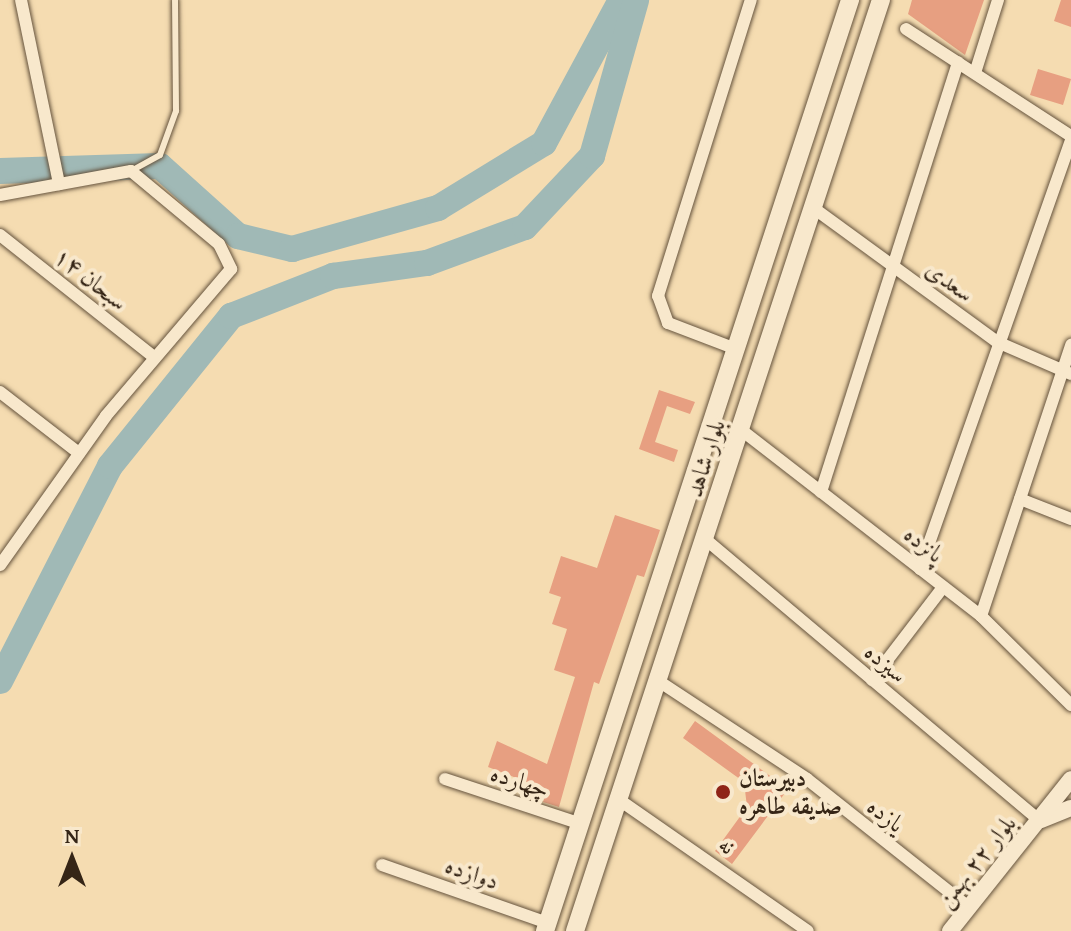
<!DOCTYPE html>
<html>
<head>
<meta charset="utf-8">
<style>
	body { margin:0 }
	#map { position:relative; width:1071px; height:931px; overflow:hidden; background:#f5dcb1; font-family:"Gentium Book Plus",Amiri,serif }
	div>[style] { position:absolute }
	.river>* { height:26px; margin:-13px; padding:0 13px; transform-origin:13px; border-radius:13px; background:#a0b9b6 }
	.building>* { inset:0; background:#e79f81 }
	.roads { filter:drop-shadow(0 0 2px #65533d) drop-shadow(0 0 2px #65533d) }
	.service>* { height:6px; margin:-3px; padding:0 3px; transform-origin:3px; border-radius:3px; background:#f8e8cc }
	.minor>* { height:12px; margin:-6px; padding:0 6px; transform-origin:6px; border-radius:6px; background:#f8e8cc }
	.tertiary>* { height:16px; margin:-8px; padding:0 8px; transform-origin:8px; border-radius:8px; background:#f8e8cc }
	.secondary>* { height:18px; margin:-9px; padding:0 9px; transform-origin:9px; border-radius:9px; background:#f8e8cc }
	.dots>* { width:22px; height:22px; translate:-50% -50%; box-sizing:border-box; border:4px solid #f8e8cc; border-radius:50% }
	span { translate:-50% -50%; white-space:nowrap; text-align:center; line-height:1.15; -webkit-text-stroke:8px #f8e8cc; paint-order:stroke }
	.street-label { font-size:24px; color:#352516 }
	.poi-label { font-size:24px; color:#352516; font-weight:700 }
	.left { translate:0 -50%; text-align:left }
	.north { position:absolute; left:32px; top:819px; width:80px; height:80px; -webkit-text-stroke:6px #f8e8cc; paint-order:stroke; rotate:0deg; font-size:22px; font-weight:700; line-height:32px; text-align:center; color:#352516 }
	.north::after { content:''; display:block; margin:auto; width:28px; height:36px; background:#352516; clip-path:polygon(50% 0,100% 100%,50% 72%,0 100%) }
</style>
</head>
<body>
<div id="map">
	<div class="river">
		<i style="left:0;top:171px;width:160px;rotate:-1.8deg"></i>
		<i style="left:160px;top:166px;width:105px;rotate:41.9deg"></i>
		<i style="left:238px;top:236px;width:56px;rotate:13.5deg"></i>
		<i style="left:292px;top:249px;width:152px;rotate:-15.7deg"></i>
		<i style="left:438px;top:208px;width:124px;rotate:-31.5deg"></i>
		<i style="left:544px;top:143px;width:162px;rotate:-61.7deg"></i>
		<i style="left:0;top:681px;width:242px;rotate:-62.9deg"></i>
		<i style="left:110px;top:466px;width:193px;rotate:-51.1deg"></i>
		<i style="left:231px;top:316px;width:110px;rotate:-21.4deg"></i>
		<i style="left:333px;top:276px;width:95px;rotate:-7.9deg"></i>
		<i style="left:427px;top:263px;width:104px;rotate:-20.2deg"></i>
		<i style="left:525px;top:227px;width:98px;rotate:-46.7deg"></i>
		<i style="left:592px;top:156px;width:162px;rotate:-74.2deg"></i>
	</div>
	<div class="building">
		<i style="clip-path:polygon(912px 0,984px 0,965px 55px,908px 14px)"></i>
		<i style="clip-path:polygon(1061px 0,1071px 0,1071px 27px,1054px 21px)"></i>
		<i style="clip-path:polygon(1038px 69px,1071px 79px,1063px 105px,1030px 95px)"></i>
		<i style="clip-path:polygon(659px 390px,695px 402px,690px 414px,667px 406px,655px 442px,678px 450px,674px 462px,639px 449px)"></i>
		<i style="clip-path:polygon(615px 515px,660px 530px,644px 577px,637px 575px,599px 684px,594px 682px,559px 807px,543px 802px,547px 790px,488px 767px,497px 741px,547px 764px,575px 677px,554px 670px,567px 629px,552px 624px,561px 597px,549px 593px,561px 556px,597px 568px)"></i>
		<i style="clip-path:polygon(695px 721px,788px 789px,732px 864px,715px 851px,747px 807px,744px 782px,683px 738px)"></i>
	</div>
	<div class="roads">
		<div class="service">
			<i style="left:131px;top:171px;width:33px;rotate:-29deg"></i>
			<i style="left:160px;top:155px;width:47px;rotate:-70deg"></i>
			<i style="left:176px;top:111px;width:111px;rotate:-90.5deg"></i>
		</div>
		<div class="minor">
			<i style="left:21px;top:0;width:188px;rotate:78.3deg"></i>
			<i style="left:906px;top:29px;width:197px;rotate:33deg"></i>
			<i style="left:975px;top:73px;width:77px;rotate:-72.5deg"></i>
			<i style="left:0;top:195px;width:133px;rotate:-10.4deg"></i>
			<i style="left:131px;top:171px;width:114px;rotate:39.7deg"></i>
			<i style="left:219px;top:244px;width:28px;rotate:64deg"></i>
			<i style="left:231px;top:269px;width:193px;rotate:130.4deg"></i>
			<i style="left:106px;top:416px;width:183px;rotate:125.4deg"></i>
			<i style="left:812px;top:207px;width:229px;rotate:36.1deg"></i>
			<i style="left:997px;top:342px;width:81px;rotate:23.4deg"></i>
			<i style="left:0;top:235px;width:196px;rotate:38.4deg"></i>
			<i style="left:736px;top:349px;width:73px;rotate:-159.1deg"></i>
			<i style="left:668px;top:323px;width:29px;rotate:-110deg"></i>
			<i style="left:658px;top:296px;width:310px;rotate:-72.6deg"></i>
			<i style="left:0;top:392px;width:100px;rotate:37.7deg"></i>
			<i style="left:740px;top:429px;width:305px;rotate:37.8deg"></i>
			<i style="left:981px;top:616px;width:127px;rotate:44.7deg"></i>
			<i style="left:821px;top:492px;width:451px;rotate:-72.3deg"></i>
			<i style="left:1020px;top:499px;width:55px;rotate:21.4deg"></i>
			<i style="left:704px;top:538px;width:439px;rotate:40.1deg"></i>
			<i style="left:920px;top:569px;width:454px;rotate:-70.6deg"></i>
			<i style="left:981px;top:616px;width:286px;rotate:-71.6deg"></i>
			<i style="left:657px;top:680px;width:180px;rotate:33.4deg"></i>
			<i style="left:807px;top:779px;width:204px;rotate:38.4deg"></i>
			<i style="left:872px;top:680px;width:117px;rotate:-52.6deg"></i>
			<i style="left:445px;top:779px;width:143px;rotate:18.3deg"></i>
			<i style="left:618px;top:799px;width:231px;rotate:34.8deg"></i>
			<i style="left:382px;top:865px;width:176px;rotate:19.3deg"></i>
		</div>
		<div class="tertiary">
			<i style="left:1041px;top:820px;width:32px;rotate:-22deg"></i>
			<i style="left:950px;top:931px;width:194px;rotate:-51.5deg"></i>
		</div>
		<div class="secondary">
			<i style="left:545px;top:931px;width:980px;rotate:-71.86deg"></i>
			<i style="left:575px;top:931px;width:980px;rotate:-71.81deg"></i>
		</div>
	</div>
	<div class="dots">
		<i style="left:723px;top:792px;background:#8f2418"></i>
	</div>
	<div class="street-label">
		<span style="left:91px;top:279px;rotate:38deg">سبحان ۱۴</span>
		<span style="left:950px;top:281px;rotate:36deg">سعدی</span>
		<span style="left:705px;top:458px;rotate:-72deg">بلوار شاهد</span>
		<span style="left:924px;top:544px;rotate:38deg">پانزده</span>
		<span style="left:886px;top:663px;rotate:40deg">سیزده</span>
		<span style="left:520px;top:781px;rotate:18deg">چهارده</span>
		<span style="left:886px;top:815px;rotate:38deg">یازده</span>
		<span style="left:727px;top:845px;rotate:34deg">نه</span>
		<span style="left:976px;top:861px;rotate:-51deg">بلوار ۲۲ بهمن</span>
		<span style="left:472px;top:873px;rotate:19deg">دوازده</span>
	</div>
	<div class="poi-label">
		<span class="left" style="left:739px;top:792px">دبیرستان<br>صدیقه طاهره</span>
	</div>
	<div class="north">N</div>
</div>
</body>
</html>
